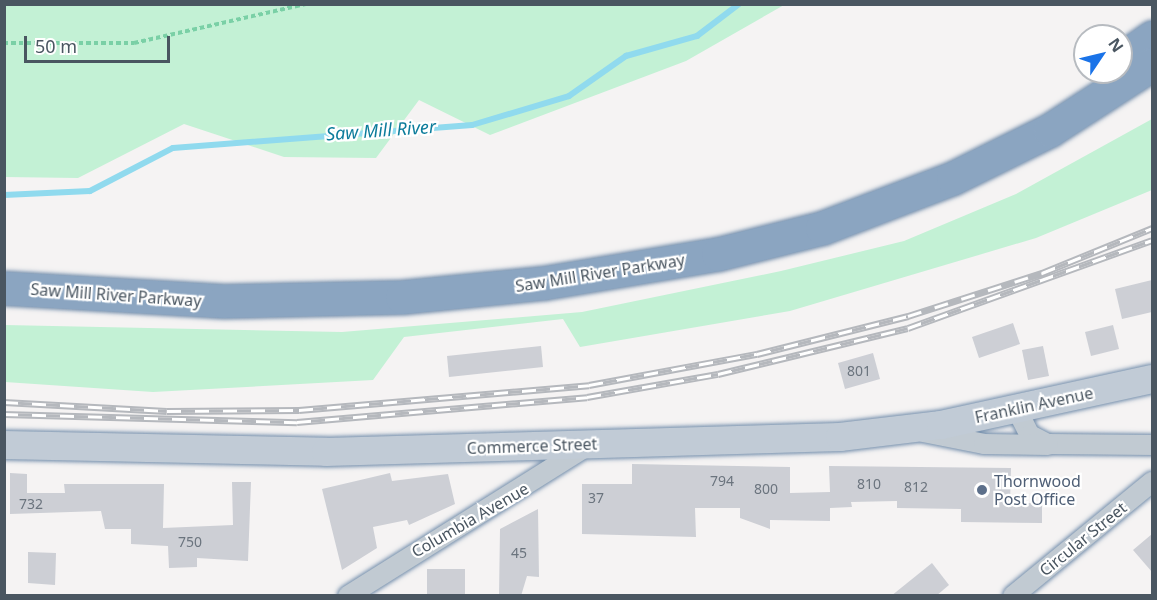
<!DOCTYPE html>
<html>
<head>
<meta charset="utf-8">
<style>
	body { margin:0 }
	#map { position:relative; width:1157px; height:600px; overflow:hidden; background:#f5f3f3; font-family:"Noto Sans",sans-serif }
	div>[style] { position:absolute }
	.green>* { inset:0; background:#c3f1d5 }
	.stream>* { height:6px; margin:-3px; padding:0 3px; transform-origin:3px; border-radius:3px; background:#90daee }
	.building>* { inset:0; background:#cdcfd5 }
	.path>* { height:4px; margin-top:-2px; transform-origin:0; background:repeating-linear-gradient(90deg,#7ad0a6 0 4.5px,transparent 0 7.5px) }
	.roads { filter:drop-shadow(0 0 2px #7690ad) drop-shadow(0 0 2px #7690ad) }
	.street>* { height:20px; margin:-10px; padding:0 10px; transform-origin:10px; border-radius:10px; background:#c1cad2 }
	.secondary>* { height:28px; margin:-14px; padding:0 14px; transform-origin:14px; border-radius:14px; background:#c1cbd6 }
	.highway>* { height:33px; margin:-16.5px; padding:0 16.5px; transform-origin:16.5px; border-radius:16.5px; background:#8ba5c1 }
	.rail>* { height:7px; margin-top:-3.5px; transform-origin:0; background:repeating-linear-gradient(90deg,#fff 0 14px,#b5b8bd 0 28px); box-sizing:border-box; border-block:2px solid #b5b8bd }
	.dots>* { width:16px; height:16px; translate:-50% -50%; box-sizing:border-box; border:3px solid #fff; border-radius:50% }
	span { translate:-50% -50%; white-space:nowrap; text-align:center; line-height:1.15; -webkit-text-stroke:4.5px #fff; paint-order:stroke }
	.number-label { font-size:14px; color:#6b747e }
	.number-label span { -webkit-text-stroke-width:0 }
	.street-label { font-size:16px; color:#4a5661 }
	.service-label { font-size:16px; color:#4e5e75 }
	.left { translate:0 -50%; text-align:left }
	.water-label { font-size:18px; color:#0c7c9b; font-style:italic }
	.frame { position:absolute; inset:0; border:6px solid #4a5661; pointer-events:none }
	.north { position:absolute; left:1073px; top:24px; width:60px; height:60px; box-sizing:border-box; background:#fff; border:2px solid #b7bbc0; border-radius:50%; rotate:55deg; font-size:16px; font-weight:700; line-height:24px; text-align:center; color:#4a5661 }
	.north::after { content:''; display:block; margin:auto; width:21px; height:27px; background:#1a73e8; clip-path:polygon(50% 0,100% 100%,50% 72%,0 100%) }
	.scale { position:absolute; left:24px; top:36px; width:146px; height:27px; box-sizing:border-box; border:3px solid #4a5661; border-top:0; padding-left:8px; font-size:18px; line-height:21px; white-space:nowrap; color:#4a5661; -webkit-text-stroke:4px #fff; paint-order:stroke }
</style>
</head>
<body>
<div id="map">
	<div class="green">
		<i style="clip-path:polygon(5px 4px,784px 4px,784px 5px,686px 61px,490px 135px,419px 100px,376px 158px,284px 157px,184px 124px,78px 178px,5px 177px)"></i>
		<i style="clip-path:polygon(1152px 119px,1152px 190px,1036px 238px,790px 311px,580px 347px,563px 319px,404px 337px,373px 380px,153px 392px,5px 382px,5px 325px,342px 332px,582px 312px,781px 271px,904px 241px,1016px 194px)"></i>
	</div>
	<div class="stream">
		<i style="left:4px;top:195px;width:86px;rotate:-2.7deg"></i>
		<i style="left:90px;top:191px;width:93px;rotate:-27.4deg"></i>
		<i style="left:173px;top:148px;width:300px;rotate:-4.4deg"></i>
		<i style="left:472px;top:125px;width:101px;rotate:-16.6deg"></i>
		<i style="left:569px;top:96px;width:70px;rotate:-35.1deg"></i>
		<i style="left:626px;top:56px;width:74px;rotate:-15.7deg"></i>
		<i style="left:697px;top:36px;width:53px;rotate:-37.3deg"></i>
	</div>
	<div class="building">
		<i style="clip-path:polygon(1152px 280px,1152px 312px,1122px 319px,1115px 289px)"></i>
		<i style="clip-path:polygon(1013px 323px,1020px 344px,979px 358px,972px 337px)"></i>
		<i style="clip-path:polygon(1113px 325px,1119px 349px,1091px 356px,1085px 332px)"></i>
		<i style="clip-path:polygon(541px 346px,543px 367px,449px 377px,447px 356px)"></i>
		<i style="clip-path:polygon(1043px 346px,1049px 376px,1028px 380px,1022px 350px)"></i>
		<i style="clip-path:polygon(873px 353px,880px 379px,845px 389px,838px 363px)"></i>
		<i style="clip-path:polygon(632px 464px,790px 467px,790px 493px,830px 492px,829px 466px,1011px 468px,1010px 503px,1042px 503px,1042px 523px,961px 522px,961px 509px,897px 508px,897px 501px,851px 502px,852px 507px,830px 508px,830px 521px,770px 520px,770px 529px,740px 518px,740px 508px,695px 508px,696px 537px,582px 534px,582px 484px,632px 484px)"></i>
		<i style="clip-path:polygon(10px 473px,27px 474px,27px 493px,65px 493px,64px 484px,164px 484px,163px 528px,233px 525px,232px 482px,251px 482px,248px 561px,197px 558px,197px 567px,169px 568px,168px 546px,131px 544px,131px 529px,105px 529px,101px 511px,10px 514px)"></i>
		<i style="clip-path:polygon(390px 473px,392px 481px,448px 474px,455px 504px,409px 525px,407px 520px,373px 527px,377px 548px,342px 570px,322px 489px)"></i>
		<i style="clip-path:polygon(538px 509px,539px 577px,527px 576px,521px 596px,499px 596px,500px 529px)"></i>
		<i style="clip-path:polygon(1152px 534px,1152px 572px,1133px 550px)"></i>
		<i style="clip-path:polygon(28px 552px,56px 553px,55px 585px,28px 583px)"></i>
		<i style="clip-path:polygon(932px 563px,949px 585px,936px 596px,891px 596px)"></i>
		<i style="clip-path:polygon(427px 569px,465px 569px,465px 596px,427px 596px)"></i>
	</div>
	<div class="path">
		<i style="left:4px;top:43px;width:130px"></i>
		<i style="left:134px;top:43px;width:176px;rotate:-12.8deg"></i>
	</div>
	<div class="roads">
		<div class="street">
			<i style="left:1017px;top:410px;width:28px;rotate:63deg"></i>
			<i style="left:1030px;top:435px;width:20px;rotate:27deg"></i>
			<i style="left:1048px;top:444px;width:104px;rotate:0.6deg"></i>
			<i style="left:923px;top:432px;width:62px;rotate:11.1deg"></i>
			<i style="left:984px;top:444px;width:64px;rotate:0.9deg"></i>
			<i style="left:348px;top:596px;width:284px;rotate:-32.1deg"></i>
			<i style="left:1013px;top:596px;width:180px;rotate:-39.4deg"></i>
		</div>
		<div class="secondary">
			<i style="left:4px;top:445px;width:322px;rotate:1.2deg"></i>
			<i style="left:326px;top:452px;width:514px;rotate:-1.67deg"></i>
			<i style="left:840px;top:437px;width:102px;rotate:-6.8deg"></i>
			<i style="left:941px;top:425px;width:216px;rotate:-12.3deg"></i>
		</div>
		<div class="highway">
			<i style="left:1121px;top:59px;width:38px;rotate:-35deg"></i>
			<i style="left:4px;top:288px;width:220px;rotate:3.4deg"></i>
			<i style="left:224px;top:301px;width:178px;rotate:-1.3deg"></i>
			<i style="left:402px;top:297px;width:142px;rotate:-5.7deg"></i>
			<i style="left:543px;top:283px;width:177px;rotate:-9.4deg"></i>
			<i style="left:718px;top:254px;width:107px;rotate:-14deg"></i>
			<i style="left:822px;top:228px;width:140px;rotate:-20.9deg"></i>
			<i style="left:953px;top:178px;width:108px;rotate:-26.3deg"></i>
			<i style="left:1050px;top:130px;width:121px;rotate:-32.9deg"></i>
		</div>
	</div>
	<div class="rail">
		<i style="left:4px;top:402px;width:163px;rotate:3.2deg"></i>
		<i style="left:167px;top:411px;width:132px;rotate:-0.4deg"></i>
		<i style="left:299px;top:410px;width:291px;rotate:-4.9deg"></i>
		<i style="left:589px;top:385px;width:171px;rotate:-10.5deg"></i>
		<i style="left:757px;top:354px;width:156px;rotate:-14.1deg"></i>
		<i style="left:908px;top:316px;width:141px;rotate:-17.8deg"></i>
		<i style="left:1042px;top:273px;width:119px;rotate:-22.2deg"></i>
		<i style="left:4px;top:414px;width:293px;rotate:1.6deg"></i>
		<i style="left:297px;top:422px;width:291px;rotate:-4.9deg"></i>
		<i style="left:587px;top:397px;width:133px;rotate:-10deg"></i>
		<i style="left:718px;top:374px;width:195px;rotate:-13.6deg"></i>
		<i style="left:908px;top:328px;width:259px;rotate:-19.8deg"></i>
	</div>
	<div class="dots">
		<i style="left:982px;top:490px;background:#5c6f8a"></i>
	</div>
	<div class="number-label">
		<span style="left:859px;top:371px">801</span>
		<span style="left:722px;top:481px">794</span>
		<span style="left:869px;top:484px">810</span>
		<span style="left:916px;top:487px">812</span>
		<span style="left:766px;top:489px">800</span>
		<span style="left:596px;top:498px">37</span>
		<span style="left:31px;top:504px">732</span>
		<span style="left:190px;top:542px">750</span>
		<span style="left:519px;top:553px">45</span>
	</div>
	<div class="street-label">
		<span style="left:600px;top:273px;rotate:-9deg">Saw Mill River Parkway</span>
		<span style="left:116px;top:295px;rotate:4deg">Saw Mill River Parkway</span>
		<span style="left:1034px;top:405px;rotate:-12deg">Franklin Avenue</span>
		<span style="left:532px;top:446px;rotate:-2deg">Commerce Street</span>
		<span style="left:470px;top:520px;rotate:-30deg">Columbia Avenue</span>
		<span style="left:1083px;top:539px;rotate:-39deg">Circular Street</span>
	</div>
	<div class="service-label">
		<span class="left" style="left:994px;top:490px">Thornwood<br>Post Office</span>
	</div>
	<div class="water-label">
		<span style="left:381px;top:130px;rotate:-4deg">Saw Mill River</span>
	</div>
	<div class="frame"></div>
	<div class="north">N</div>
	<div class="scale">50 m</div>
</div>
</body>
</html>
